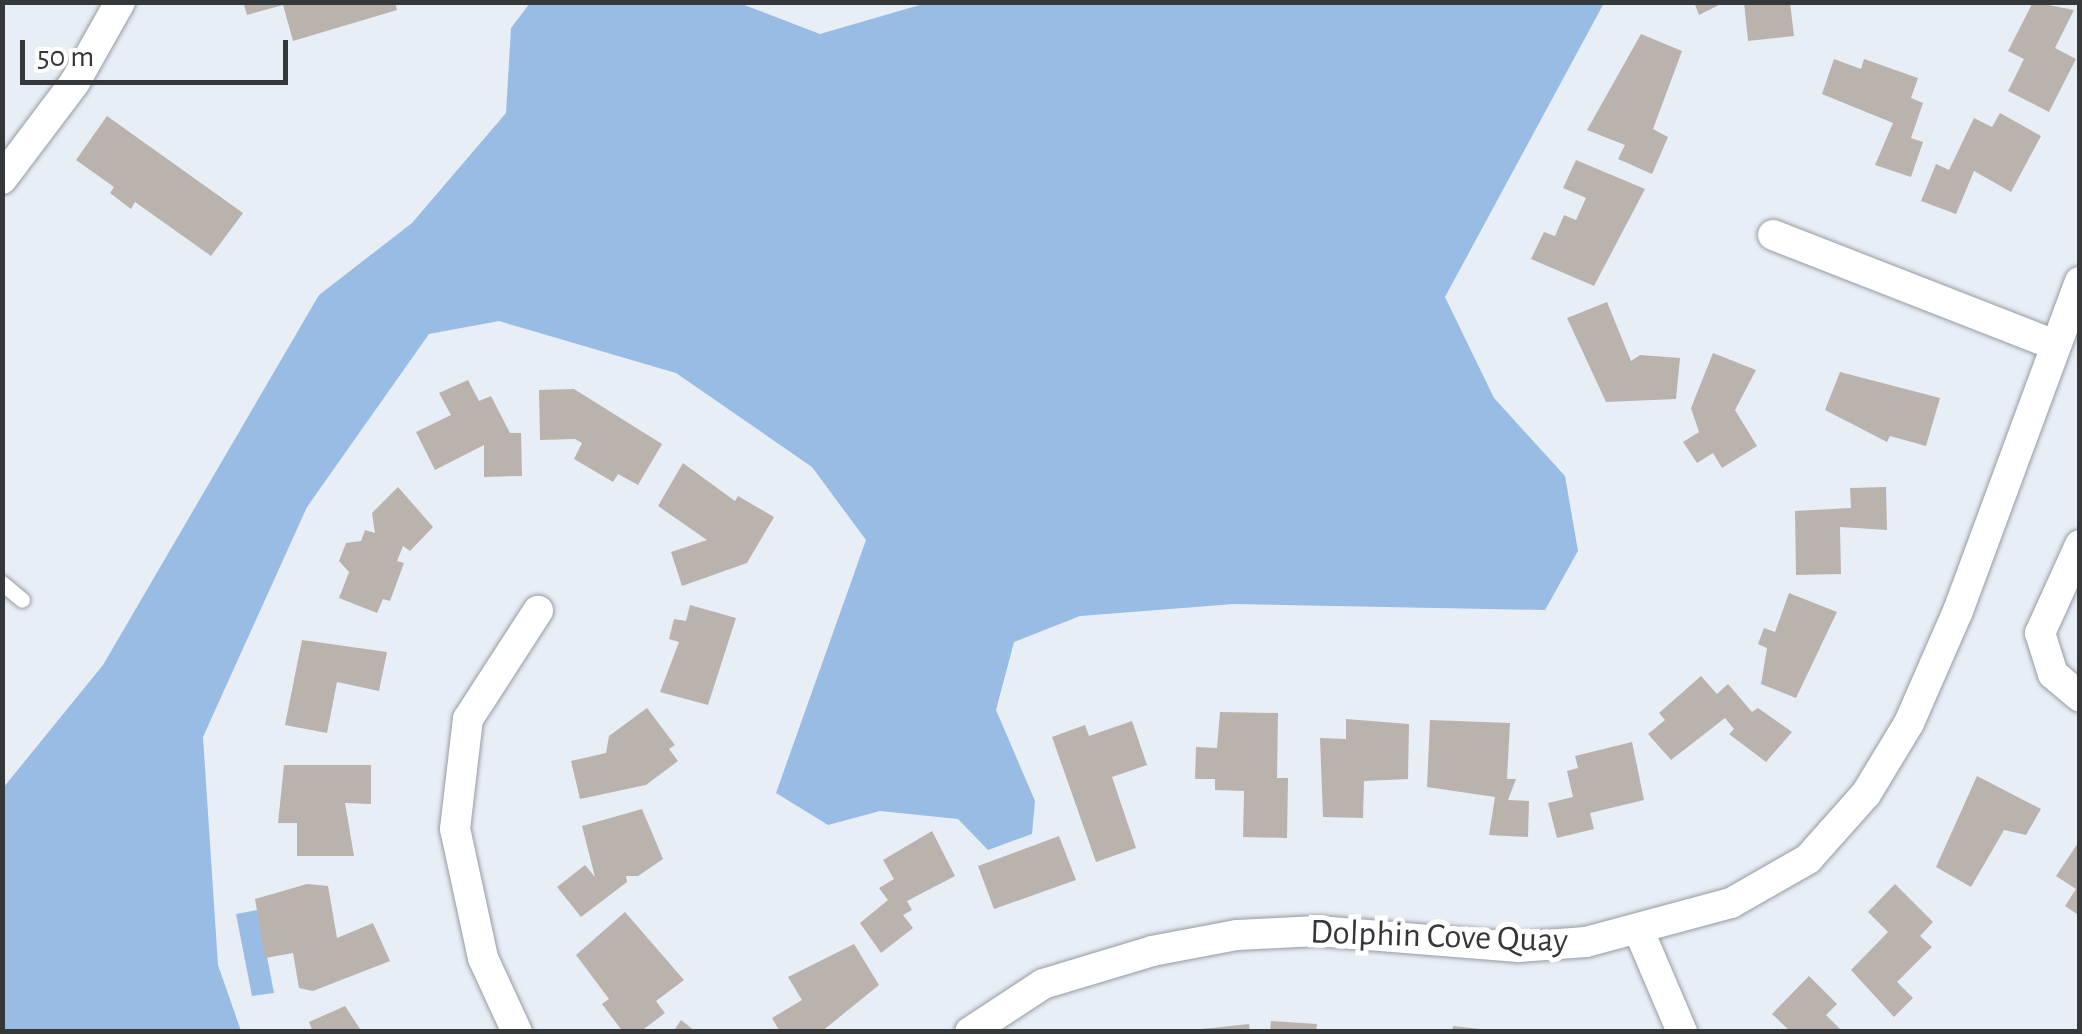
<!DOCTYPE html>
<html>
<head>
<meta charset="utf-8">
<style>
	body { margin:0 }
	#map { position:relative; width:2082px; height:1034px; overflow:hidden; background:#e8eef6; font-family:"Alegreya Sans",sans-serif }
	div>[style] { position:absolute }
	.water>* { inset:0; background:#98bce3 }
	.building>* { inset:0; background:#bab3ad }
	.roads { filter:drop-shadow(0 0 2px #969ba2) drop-shadow(0 0 2px #969ba2) }
	.service>* { height:15px; margin:-7.5px; padding:0 7.5px; transform-origin:7.5px; border-radius:7.5px; background:#fff }
	.minor>* { height:30px; margin:-15px; padding:0 15px; transform-origin:15px; border-radius:15px; background:#fff }
	span { translate:-50% -50%; white-space:nowrap; text-align:center; line-height:1.15; -webkit-text-stroke:10px #fff; paint-order:stroke }
	.street-label { font-size:35px; color:#35383a }
	.frame { position:absolute; inset:0; border:5px solid #35383a; pointer-events:none }
	.scale { position:absolute; left:20px; top:40px; width:268px; height:45px; box-sizing:border-box; border:5px solid #35383a; border-top:0; padding-left:12px; font-size:30px; line-height:35px; white-space:nowrap; color:#35383a; -webkit-text-stroke:8px #fff; paint-order:stroke }
</style>
</head>
<body>
<div id="map">
	<div class="water">
		<i style="clip-path:polygon(930px 2px,1604px 3px,1445px 297px,1494px 398px,1565px 476px,1578px 551px,1545px 610px,1234px 604px,1080px 616px,1014px 642px,996px 710px,1035px 801px,1032px 834px,988px 850px,958px 819px,880px 811px,828px 825px,776px 793px,866px 540px,812px 467px,676px 373px,499px 321px,429px 334px,307px 507px,203px 737px,218px 965px,241px 1031px,3px 1031px,3px 788px,103px 665px,319px 295px,412px 223px,506px 113px,511px 28px,530px 3px,739px 3px,820px 34px)"></i>
		<i style="clip-path:polygon(258px 910px,274px 993px,252px 996px,236px 914px)"></i>
	</div>
	<div class="building">
		<i style="clip-path:polygon(243px 2px,395px 2px,397px 10px,293px 41px,283px 5px,247px 15px)"></i>
		<i style="clip-path:polygon(1694px 2px,1725px 2px,1699px 15px)"></i>
		<i style="clip-path:polygon(1744px 2px,1790px 2px,1794px 36px,1748px 41px)"></i>
		<i style="clip-path:polygon(2033px 2px,2074px 10px,2055px 48px,2076px 59px,2049px 112px,2008px 91px,2024px 59px,2008px 51px)"></i>
		<i style="clip-path:polygon(1641px 34px,1682px 51px,1653px 129px,1668px 137px,1652px 174px,1618px 159px,1625px 145px,1587px 130px)"></i>
		<i style="clip-path:polygon(1834px 59px,1861px 69px,1864px 59px,1918px 78px,1911px 98px,1923px 103px,1911px 138px,1923px 142px,1911px 177px,1875px 165px,1893px 123px,1822px 94px)"></i>
		<i style="clip-path:polygon(2000px 113px,2041px 136px,2011px 192px,1974px 171px,1956px 214px,1921px 201px,1936px 164px,1949px 170px,1974px 118px,1992px 127px)"></i>
		<i style="clip-path:polygon(107px 116px,243px 213px,211px 256px,135px 202px,131px 209px,110px 193px,114px 187px,76px 160px)"></i>
		<i style="clip-path:polygon(1576px 160px,1645px 189px,1594px 286px,1531px 259px,1544px 232px,1555px 236px,1564px 215px,1576px 220px,1586px 198px,1563px 188px)"></i>
		<i style="clip-path:polygon(1607px 302px,1631px 361px,1640px 355px,1680px 358px,1676px 399px,1606px 402px,1567px 318px)"></i>
		<i style="clip-path:polygon(1713px 353px,1756px 370px,1735px 410px,1757px 446px,1722px 468px,1713px 453px,1697px 463px,1683px 442px,1699px 432px,1691px 408px)"></i>
		<i style="clip-path:polygon(1840px 372px,1940px 398px,1926px 446px,1890px 436px,1887px 442px,1825px 410px)"></i>
		<i style="clip-path:polygon(468px 380px,479px 401px,491px 396px,510px 433px,521px 433px,522px 476px,484px 477px,484px 445px,435px 470px,416px 432px,451px 415px,439px 393px)"></i>
		<i style="clip-path:polygon(574px 389px,662px 444px,638px 485px,618px 474px,613px 482px,574px 459px,582px 443px,575px 439px,540px 440px,539px 390px)"></i>
		<i style="clip-path:polygon(683px 463px,735px 501px,738px 496px,774px 517px,747px 563px,682px 586px,671px 552px,707px 540px,658px 506px)"></i>
		<i style="clip-path:polygon(398px 487px,433px 527px,410px 551px,403px 546px,397px 561px,404px 563px,390px 601px,383px 599px,377px 613px,339px 598px,349px 572px,339px 561px,346px 543px,361px 541px,365px 530px,375px 533px,372px 513px)"></i>
		<i style="clip-path:polygon(1886px 487px,1887px 530px,1840px 527px,1841px 574px,1796px 575px,1795px 511px,1851px 508px,1850px 488px)"></i>
		<i style="clip-path:polygon(1789px 593px,1837px 612px,1796px 698px,1761px 684px,1767px 648px,1758px 644px,1764px 628px,1775px 632px)"></i>
		<i style="clip-path:polygon(690px 605px,736px 618px,708px 705px,660px 692px,679px 642px,669px 639px,674px 619px,686px 621px)"></i>
		<i style="clip-path:polygon(302px 640px,387px 652px,379px 691px,337px 682px,327px 733px,285px 725px)"></i>
		<i style="clip-path:polygon(1701px 676px,1717px 694px,1728px 684px,1752px 712px,1758px 708px,1792px 732px,1766px 762px,1729px 734px,1734px 729px,1725px 718px,1671px 760px,1648px 734px,1665px 720px,1659px 713px)"></i>
		<i style="clip-path:polygon(647px 708px,675px 745px,669px 749px,678px 761px,646px 785px,580px 799px,571px 761px,606px 753px,609px 736px)"></i>
		<i style="clip-path:polygon(1220px 712px,1278px 713px,1277px 778px,1288px 778px,1287px 838px,1243px 837px,1244px 791px,1215px 790px,1215px 779px,1195px 779px,1196px 747px,1217px 748px)"></i>
		<i style="clip-path:polygon(1346px 719px,1409px 724px,1408px 779px,1364px 781px,1363px 818px,1323px 817px,1320px 738px,1346px 739px)"></i>
		<i style="clip-path:polygon(1430px 720px,1510px 723px,1507px 779px,1516px 779px,1508px 800px,1529px 801px,1528px 837px,1489px 835px,1495px 797px,1427px 787px)"></i>
		<i style="clip-path:polygon(1132px 721px,1147px 765px,1112px 777px,1136px 848px,1096px 862px,1052px 737px,1085px 725px,1089px 736px)"></i>
		<i style="clip-path:polygon(1632px 742px,1644px 800px,1590px 813px,1594px 829px,1557px 838px,1548px 803px,1573px 797px,1567px 771px,1578px 768px,1575px 756px)"></i>
		<i style="clip-path:polygon(284px 765px,371px 765px,371px 804px,345px 803px,354px 856px,297px 856px,297px 823px,278px 823px)"></i>
		<i style="clip-path:polygon(1977px 776px,2041px 809px,2026px 835px,2004px 830px,1971px 887px,1936px 867px)"></i>
		<i style="clip-path:polygon(642px 809px,663px 859px,638px 876px,626px 876px,627px 882px,581px 917px,557px 887px,585px 865px,595px 877px,582px 826px)"></i>
		<i style="clip-path:polygon(932px 831px,955px 876px,907px 901px,912px 910px,903px 915px,913px 928px,881px 953px,860px 923px,888px 900px,879px 888px,894px 879px,883px 860px)"></i>
		<i style="clip-path:polygon(1059px 836px,1076px 880px,994px 909px,978px 866px)"></i>
		<i style="clip-path:polygon(2080px 840px,2080px 916px,2065px 906px,2076px 889px,2056px 876px)"></i>
		<i style="clip-path:polygon(307px 884px,328px 886px,337px 938px,373px 923px,390px 961px,313px 991px,299px 988px,293px 953px,265px 958px,255px 899px)"></i>
		<i style="clip-path:polygon(1895px 884px,1933px 922px,1920px 936px,1932px 947px,1897px 982px,1913px 998px,1894px 1017px,1851px 970px,1888px 932px,1868px 912px)"></i>
		<i style="clip-path:polygon(625px 912px,684px 980px,656px 1001px,665px 1013px,640px 1032px,623px 1032px,602px 1004px,609px 999px,576px 955px)"></i>
		<i style="clip-path:polygon(854px 944px,879px 985px,821px 1032px,780px 1032px,772px 1018px,802px 1000px,788px 977px)"></i>
		<i style="clip-path:polygon(1809px 976px,1837px 1004px,1826px 1015px,1843px 1032px,1791px 1032px,1772px 1014px)"></i>
		<i style="clip-path:polygon(345px 1006px,362px 1032px,313px 1032px,309px 1022px)"></i>
		<i style="clip-path:polygon(681px 1020px,696px 1032px,673px 1032px)"></i>
		<i style="clip-path:polygon(1271px 1021px,1317px 1024px,1316px 1032px,1270px 1032px)"></i>
		<i style="clip-path:polygon(1249px 1024px,1250px 1032px,1202px 1032px,1202px 1029px)"></i>
		<i style="clip-path:polygon(1453px 1026px,1480px 1029px,1479px 1032px,1452px 1032px)"></i>
	</div>
	<div class="roads">
		<div class="service">
			<i style="left:2px;top:583px;width:26px;rotate:40deg"></i>
		</div>
		<div class="minor">
			<i style="left:2px;top:179px;width:121px;rotate:-53deg"></i>
			<i style="left:75px;top:82px;width:92px;rotate:-60.6deg"></i>
			<i style="left:1773px;top:235px;width:300px;rotate:21.3deg"></i>
			<i style="left:2080px;top:545px;width:97px;rotate:114.4deg"></i>
			<i style="left:2040px;top:633px;width:43px;rotate:72.4deg"></i>
			<i style="left:2053px;top:674px;width:35px;rotate:40deg"></i>
			<i style="left:1639px;top:931px;width:110px;rotate:66.9deg"></i>
			<i style="left:517px;top:1032px;width:81px;rotate:-114.7deg"></i>
			<i style="left:483px;top:958px;width:132px;rotate:-102.2deg"></i>
			<i style="left:455px;top:829px;width:111px;rotate:-83.3deg"></i>
			<i style="left:468px;top:719px;width:129px;rotate:-57.1deg"></i>
			<i style="left:970px;top:1032px;width:87px;rotate:-33.3deg"></i>
			<i style="left:1043px;top:984px;width:114px;rotate:-16.8deg"></i>
			<i style="left:1152px;top:951px;width:86px;rotate:-10.7deg"></i>
			<i style="left:1237px;top:935px;width:81px;rotate:-2.8deg"></i>
			<i style="left:1318px;top:931px;width:201px;rotate:4.6deg"></i>
			<i style="left:1518px;top:947px;width:68px;rotate:-4.2deg"></i>
			<i style="left:1586px;top:942px;width:150px;rotate:-15.1deg"></i>
			<i style="left:1731px;top:903px;width:89px;rotate:-29.7deg"></i>
			<i style="left:1808px;top:859px;width:87px;rotate:-48.3deg"></i>
			<i style="left:1866px;top:794px;width:83px;rotate:-58.8deg"></i>
			<i style="left:1909px;top:723px;width:122px;rotate:-66.4deg"></i>
			<i style="left:1958px;top:611px;width:351px;rotate:-69.7deg"></i>
		</div>
	</div>
	<div class="street-label">
		<span style="left:1439px;top:937px;rotate:2deg">Dolphin Cove Quay</span>
	</div>
	<div class="frame"></div>
	<div class="scale">50 m</div>
</div>
</body>
</html>
